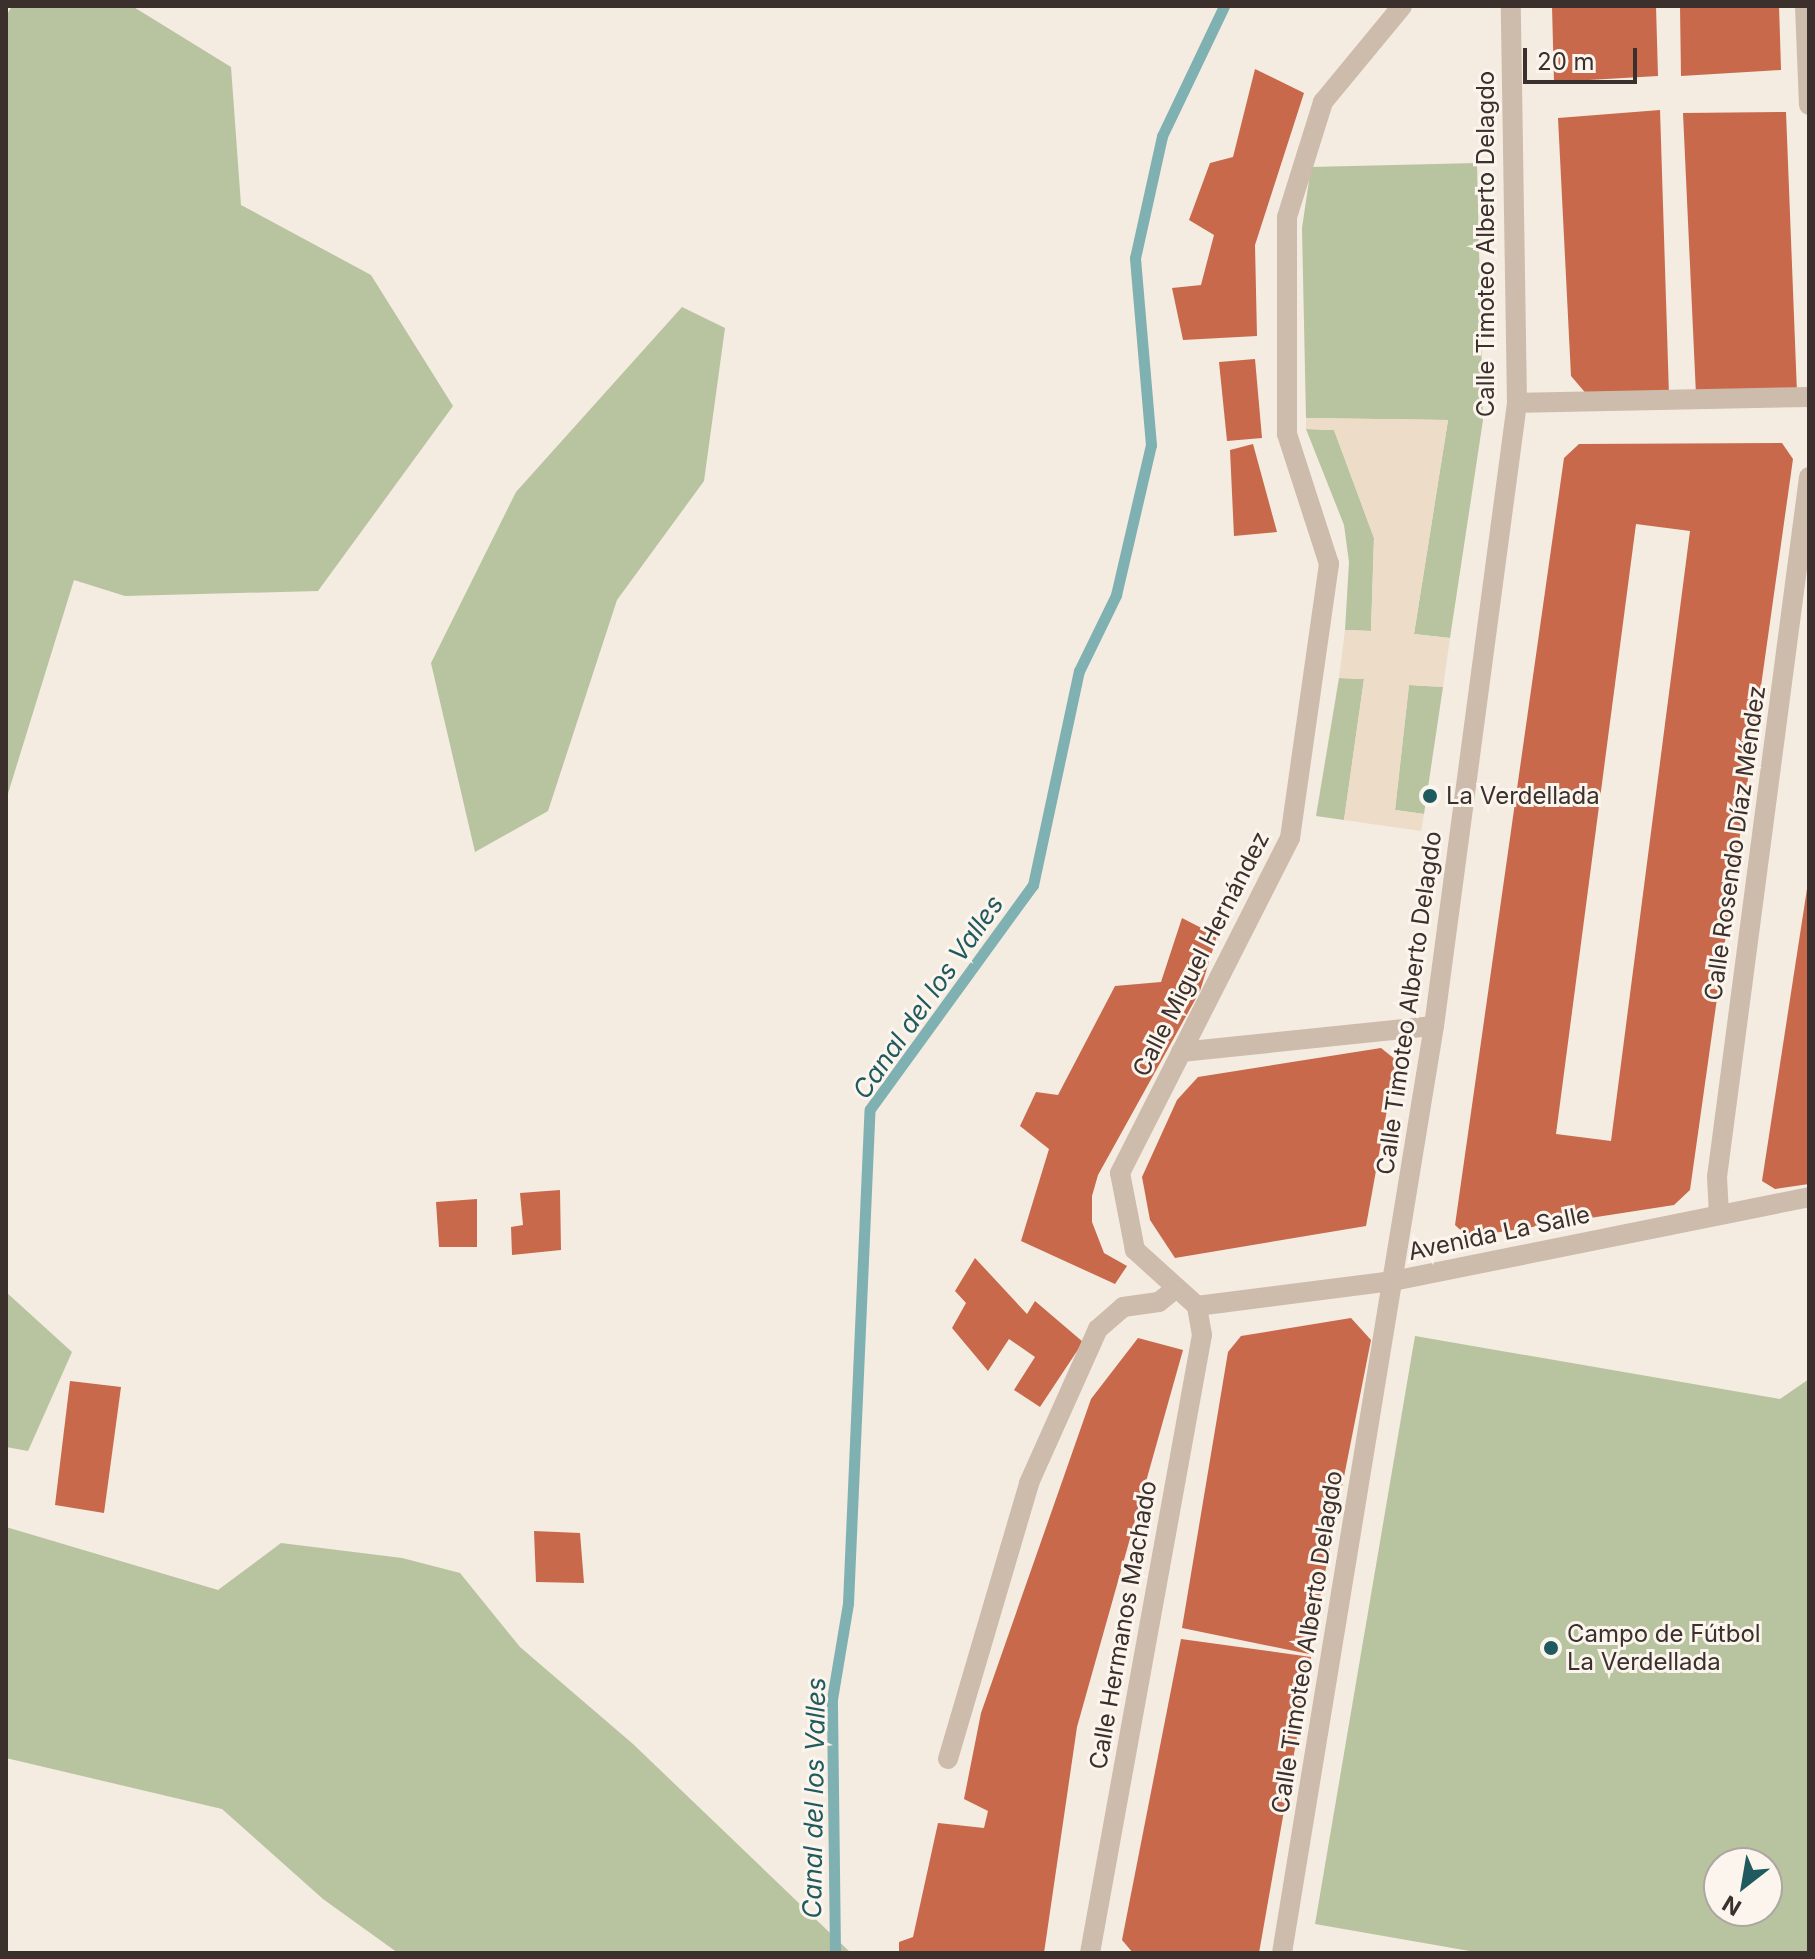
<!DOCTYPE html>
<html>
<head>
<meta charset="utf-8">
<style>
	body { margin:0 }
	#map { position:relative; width:1815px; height:1959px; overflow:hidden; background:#f4ebe1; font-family:Inter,sans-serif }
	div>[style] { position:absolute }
	.green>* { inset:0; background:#b8c4a0 }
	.plaza>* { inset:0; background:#ecdcc8 }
	.stream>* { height:11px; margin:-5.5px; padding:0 5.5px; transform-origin:5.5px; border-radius:5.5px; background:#7fb0b2 }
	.building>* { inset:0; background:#c8694b }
	.minor>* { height:20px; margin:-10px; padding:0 10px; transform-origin:10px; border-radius:10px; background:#cdbbac }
	.dots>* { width:22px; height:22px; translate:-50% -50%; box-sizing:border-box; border:4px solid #fbf5ee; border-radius:50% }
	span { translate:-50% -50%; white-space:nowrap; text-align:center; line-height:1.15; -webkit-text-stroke:6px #fbf5ee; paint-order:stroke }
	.street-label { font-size:24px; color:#3b302b }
	.poi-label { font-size:24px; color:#3b302b }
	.left { translate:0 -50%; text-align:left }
	.water-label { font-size:26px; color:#1f5a5e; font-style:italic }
	.frame { position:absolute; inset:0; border:8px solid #3b302b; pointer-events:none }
	.north { position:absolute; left:1703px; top:1847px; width:80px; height:80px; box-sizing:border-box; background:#fbf5ee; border:2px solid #aea6a0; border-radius:50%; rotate:211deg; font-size:22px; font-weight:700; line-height:32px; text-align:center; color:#3b302b }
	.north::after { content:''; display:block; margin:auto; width:28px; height:36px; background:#1f5a5e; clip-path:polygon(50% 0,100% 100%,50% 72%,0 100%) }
	.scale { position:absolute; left:1523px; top:48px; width:114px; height:36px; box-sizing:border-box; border:4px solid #3b302b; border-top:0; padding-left:10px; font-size:24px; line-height:28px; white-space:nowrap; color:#3b302b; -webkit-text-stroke:6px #fbf5ee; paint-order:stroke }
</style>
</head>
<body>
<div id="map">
	<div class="green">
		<i style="clip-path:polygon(12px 6px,132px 6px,231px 67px,241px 205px,371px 275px,453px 406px,318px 591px,125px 596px,74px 580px,6px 800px,6px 16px)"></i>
		<i style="clip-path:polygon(1477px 163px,1483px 420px,1450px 638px,1414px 634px,1448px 420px,1306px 418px,1302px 228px,1311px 167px)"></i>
		<i style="clip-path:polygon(682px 307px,725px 328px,704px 481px,617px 600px,548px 811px,475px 852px,431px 663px,516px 492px)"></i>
		<i style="clip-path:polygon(1306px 429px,1334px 430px,1374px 538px,1371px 631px,1345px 630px,1349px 562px,1344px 525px)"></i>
		<i style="clip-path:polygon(1339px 678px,1364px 679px,1344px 820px,1316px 816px)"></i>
		<i style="clip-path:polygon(1409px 685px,1443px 687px,1424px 814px,1395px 810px)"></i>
		<i style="clip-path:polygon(6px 1292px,72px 1352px,28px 1451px,6px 1447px)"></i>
		<i style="clip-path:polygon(evenodd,1415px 1336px,1780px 1399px,1809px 1379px,1809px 1953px,1481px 1953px,1315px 1924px,1415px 1336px,1719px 1863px,1767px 1863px,1767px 1911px,1719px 1911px,1719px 1863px)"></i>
		<i style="clip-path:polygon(6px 1527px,218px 1590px,281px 1543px,402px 1558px,460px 1573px,520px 1647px,633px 1744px,851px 1953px,398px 1953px,323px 1899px,222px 1809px,6px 1758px)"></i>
	</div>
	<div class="plaza">
		<i style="clip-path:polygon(1306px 418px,1448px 420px,1414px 634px,1450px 638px,1443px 687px,1409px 685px,1395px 810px,1424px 814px,1421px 831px,1344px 820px,1364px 679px,1339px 678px,1345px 630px,1371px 631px,1374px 538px,1334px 430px,1306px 429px)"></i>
	</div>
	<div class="stream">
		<i style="left:835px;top:1953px;width:254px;rotate:-90.7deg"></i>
		<i style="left:832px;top:1699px;width:97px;rotate:-80.5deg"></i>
		<i style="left:848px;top:1603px;width:494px;rotate:-87.5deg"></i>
		<i style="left:870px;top:1109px;width:277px;rotate:-54deg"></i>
		<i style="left:1033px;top:885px;width:219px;rotate:-77.9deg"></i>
		<i style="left:1079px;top:671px;width:85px;rotate:-64deg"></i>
		<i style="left:1116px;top:595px;width:154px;rotate:-76.9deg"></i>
		<i style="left:1151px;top:445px;width:188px;rotate:-94.9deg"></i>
		<i style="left:1135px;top:258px;width:125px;rotate:-77.5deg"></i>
		<i style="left:1162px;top:136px;width:144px;rotate:-64.5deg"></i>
	</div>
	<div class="building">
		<i style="clip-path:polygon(1552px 6px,1656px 6px,1658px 76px,1554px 82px)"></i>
		<i style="clip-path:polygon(1680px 6px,1779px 6px,1781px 70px,1681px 76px)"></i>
		<i style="clip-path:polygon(1255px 69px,1304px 93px,1255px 245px,1257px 336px,1183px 340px,1172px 288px,1201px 285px,1214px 235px,1189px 220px,1210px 163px,1233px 157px)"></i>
		<i style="clip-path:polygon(1660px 110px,1669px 395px,1589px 397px,1571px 376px,1558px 118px)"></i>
		<i style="clip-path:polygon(1786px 112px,1797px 393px,1696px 395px,1683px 113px)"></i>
		<i style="clip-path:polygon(1255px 359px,1262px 438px,1227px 441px,1219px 362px)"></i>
		<i style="clip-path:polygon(evenodd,1782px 443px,1793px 459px,1690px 1190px,1674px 1205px,1468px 1237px,1455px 1225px,1564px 458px,1579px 444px,1782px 443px,1636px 524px,1690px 531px,1611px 1141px,1556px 1134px,1636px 524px)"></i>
		<i style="clip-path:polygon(1253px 444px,1277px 532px,1234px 536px,1230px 450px)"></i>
		<i style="clip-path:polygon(1809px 876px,1809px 1184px,1775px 1189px,1762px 1181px)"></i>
		<i style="clip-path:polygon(1182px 918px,1217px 936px,1200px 991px,1098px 1175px,1092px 1196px,1092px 1222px,1104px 1253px,1127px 1266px,1115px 1284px,1021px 1241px,1049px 1149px,1020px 1126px,1036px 1092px,1058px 1095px,1115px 986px,1161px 982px)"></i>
		<i style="clip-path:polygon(1381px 1048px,1396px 1060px,1366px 1226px,1175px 1258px,1150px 1220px,1142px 1177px,1177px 1100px,1198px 1077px)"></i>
		<i style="clip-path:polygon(560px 1190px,561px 1250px,512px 1255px,511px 1227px,523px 1225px,520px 1193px)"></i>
		<i style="clip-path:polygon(477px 1199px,477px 1247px,439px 1247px,436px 1202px)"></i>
		<i style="clip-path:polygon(975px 1258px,1027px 1314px,1035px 1301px,1083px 1342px,1040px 1407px,1014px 1390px,1035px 1357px,1009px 1339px,988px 1371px,952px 1328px,966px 1303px,955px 1291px)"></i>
		<i style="clip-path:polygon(1351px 1318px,1371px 1340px,1309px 1654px,1182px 1628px,1228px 1352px,1241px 1336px)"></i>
		<i style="clip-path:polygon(1138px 1338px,1183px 1350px,1077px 1727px,1044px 1953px,899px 1953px,899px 1942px,913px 1937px,938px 1823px,984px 1828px,988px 1811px,964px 1799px,981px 1713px,1091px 1399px)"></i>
		<i style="clip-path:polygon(70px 1381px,121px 1387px,104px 1513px,55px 1505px)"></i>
		<i style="clip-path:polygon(534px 1531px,580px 1533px,584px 1583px,536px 1582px)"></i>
		<i style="clip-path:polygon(1181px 1639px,1311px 1657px,1259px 1953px,1133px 1953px,1122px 1940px)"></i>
	</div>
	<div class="minor">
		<i style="left:1805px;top:6px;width:99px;rotate:87.7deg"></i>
		<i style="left:1517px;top:403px;width:292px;rotate:-1.2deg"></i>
		<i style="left:1181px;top:1052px;width:254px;rotate:-5.9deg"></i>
		<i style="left:1719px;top:1215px;width:38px;rotate:-93deg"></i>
		<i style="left:1717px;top:1177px;width:706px;rotate:-82.51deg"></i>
		<i style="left:1197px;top:1306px;width:84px;rotate:-137.9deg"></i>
		<i style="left:1135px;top:1250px;width:78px;rotate:-101deg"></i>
		<i style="left:1120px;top:1173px;width:376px;rotate:-63.1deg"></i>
		<i style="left:1290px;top:838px;width:277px;rotate:-81.9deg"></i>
		<i style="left:1329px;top:564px;width:137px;rotate:-107.9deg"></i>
		<i style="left:1287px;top:434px;width:217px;rotate:-90deg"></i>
		<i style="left:1287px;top:217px;width:121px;rotate:-72.6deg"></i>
		<i style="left:1323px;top:102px;width:124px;rotate:-50.5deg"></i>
		<i style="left:1197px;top:1306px;width:198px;rotate:-7.3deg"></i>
		<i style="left:1393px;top:1281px;width:424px;rotate:-11.4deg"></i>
		<i style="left:948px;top:1759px;width:288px;rotate:-73.6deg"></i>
		<i style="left:1029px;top:1483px;width:169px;rotate:-65.9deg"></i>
		<i style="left:1098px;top:1329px;width:33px;rotate:-41deg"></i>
		<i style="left:1123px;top:1307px;width:36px;rotate:-8deg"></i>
		<i style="left:1159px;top:1302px;width:21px;rotate:-39deg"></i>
		<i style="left:1090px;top:1953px;width:628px;rotate:-79.73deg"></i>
		<i style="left:1202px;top:1335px;width:29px;rotate:-100deg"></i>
		<i style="left:1282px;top:1953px;width:939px;rotate:-80.69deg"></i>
		<i style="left:1434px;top:1026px;width:629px;rotate:-82.41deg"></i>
		<i style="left:1517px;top:403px;width:397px;rotate:-90.9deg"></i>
	</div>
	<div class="dots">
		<i style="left:1430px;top:796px;background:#1f5a5e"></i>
		<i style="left:1551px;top:1648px;background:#1f5a5e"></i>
	</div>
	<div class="street-label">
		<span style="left:1486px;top:244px;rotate:-90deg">Calle Timoteo Alberto Delagdo</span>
		<span style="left:1735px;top:843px;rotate:-82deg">Calle Rosendo Díaz Méndez</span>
		<span style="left:1201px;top:954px;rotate:-63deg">Calle Miguel Hernández</span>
		<span style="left:1409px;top:1003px;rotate:-82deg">Calle Timoteo Alberto Delagdo</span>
		<span style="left:1499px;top:1233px;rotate:-12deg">Avenida La Salle</span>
		<span style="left:1123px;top:1625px;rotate:-80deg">Calle Hermanos Machado</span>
		<span style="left:1307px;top:1642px;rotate:-81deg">Calle Timoteo Alberto Delagdo</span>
	</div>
	<div class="poi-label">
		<span class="left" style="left:1446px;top:796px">La Verdellada</span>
		<span class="left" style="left:1567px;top:1648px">Campo de Fútbol<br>La Verdellada</span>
	</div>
	<div class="water-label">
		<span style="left:928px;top:997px;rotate:-55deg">Canal del los Valles</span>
		<span style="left:814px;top:1798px;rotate:-89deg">Canal del los Valles</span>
	</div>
	<div class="frame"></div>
	<div class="north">N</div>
	<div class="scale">20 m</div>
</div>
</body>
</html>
